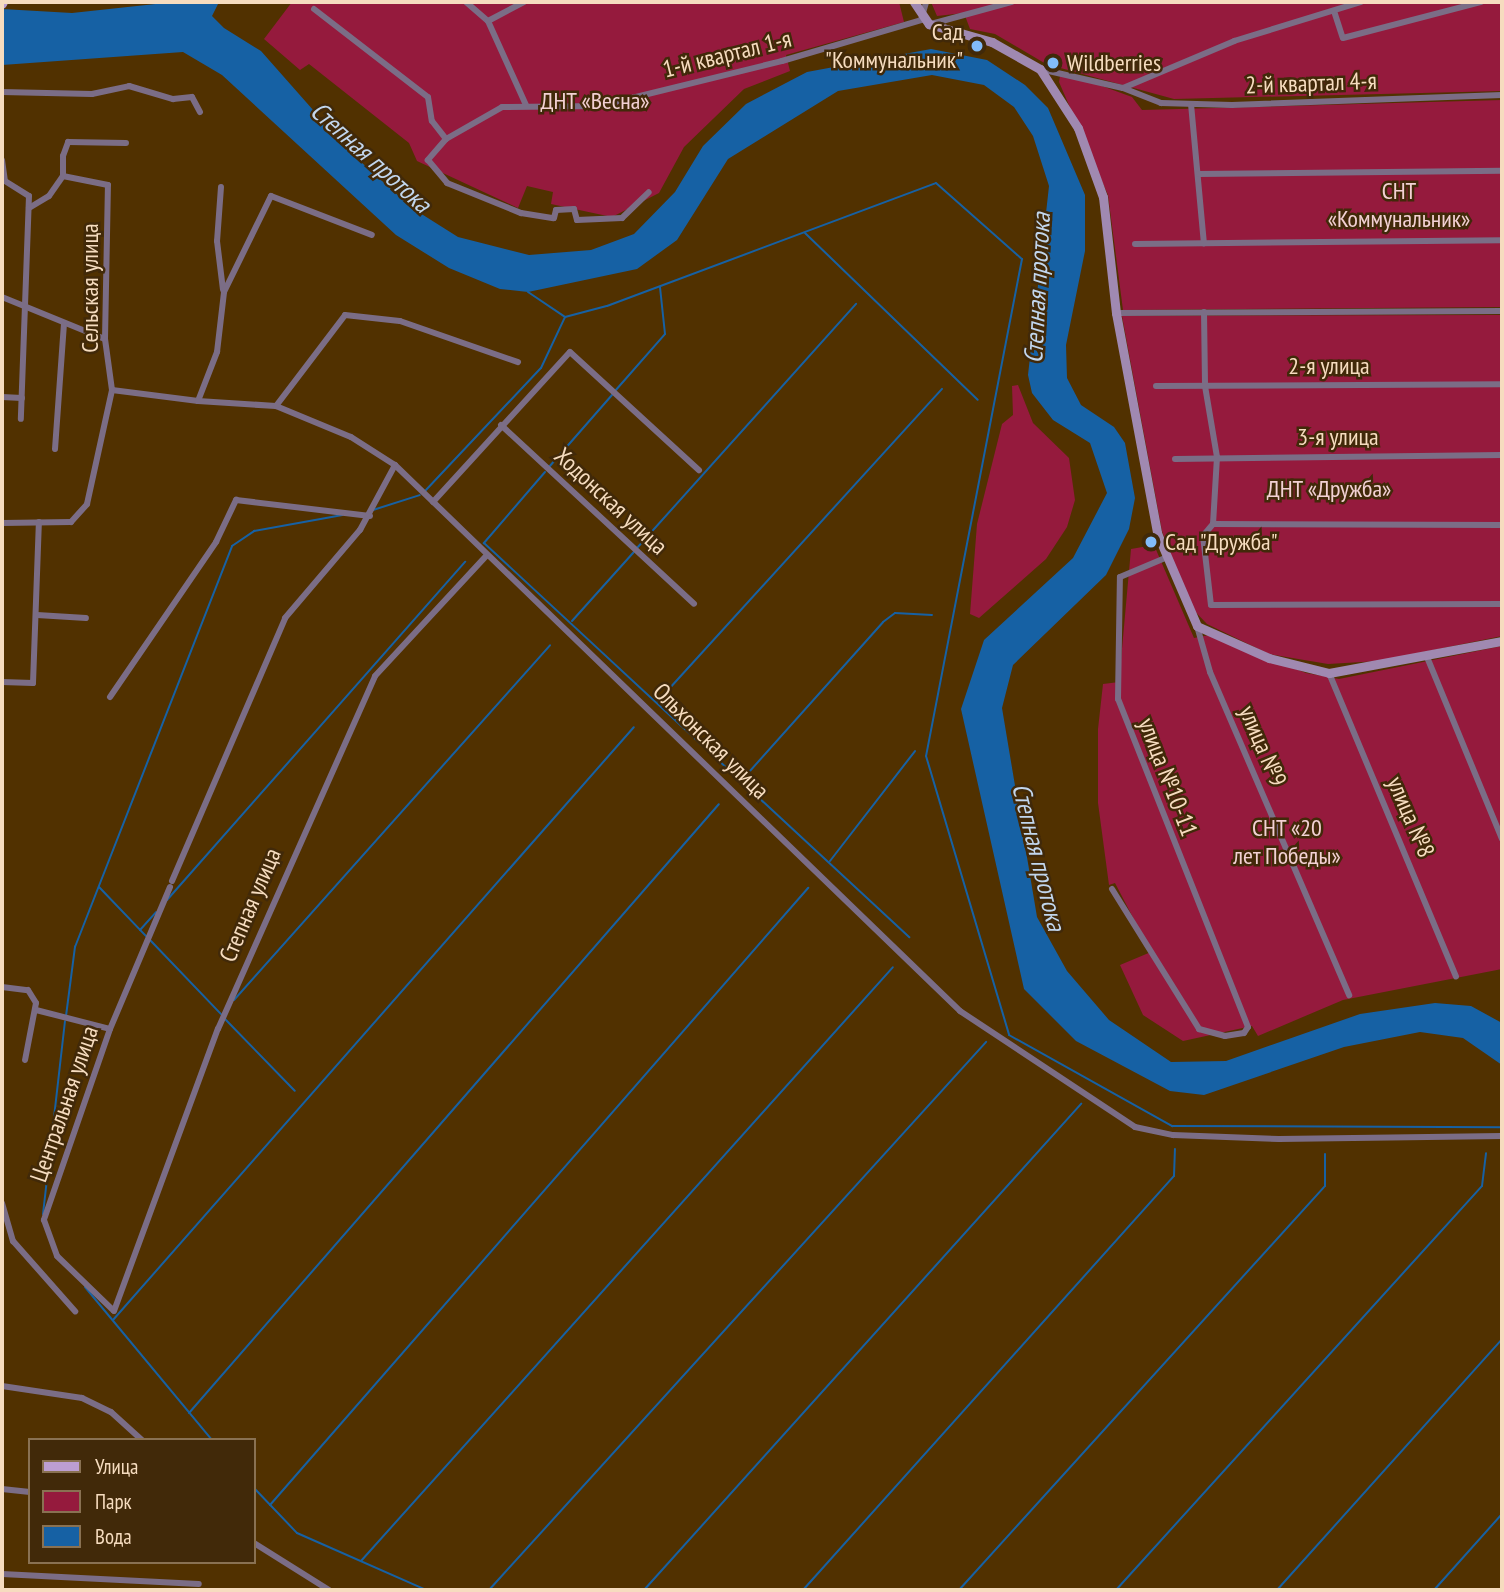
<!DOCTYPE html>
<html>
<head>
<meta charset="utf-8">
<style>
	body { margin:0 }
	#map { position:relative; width:1504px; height:1592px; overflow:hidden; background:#513100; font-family:"PT Sans Narrow",sans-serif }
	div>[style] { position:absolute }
	.green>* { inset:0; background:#951a3d }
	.water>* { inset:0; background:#1661a4 }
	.stream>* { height:2px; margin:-1px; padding:0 1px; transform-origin:1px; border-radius:1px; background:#1661a4 }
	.street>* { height:6px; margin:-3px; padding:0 3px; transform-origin:3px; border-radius:3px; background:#7b6d86 }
	.secondary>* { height:9px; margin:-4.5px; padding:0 4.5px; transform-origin:4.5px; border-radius:4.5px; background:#a089b1 }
	.primary>* { height:10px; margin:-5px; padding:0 5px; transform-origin:5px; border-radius:5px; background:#bc9ed2 }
	.dots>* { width:19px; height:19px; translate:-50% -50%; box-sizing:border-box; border:4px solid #412909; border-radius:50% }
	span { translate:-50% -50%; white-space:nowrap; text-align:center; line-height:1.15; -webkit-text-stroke:5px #412909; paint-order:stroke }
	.poi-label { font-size:24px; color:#f6dcbf }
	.right { translate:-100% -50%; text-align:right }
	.left { translate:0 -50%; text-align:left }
	.street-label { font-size:24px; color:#f6dcbf }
	.park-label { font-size:24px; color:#f3d1d4 }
	.water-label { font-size:26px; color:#c2d6ed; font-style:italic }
	.frame { position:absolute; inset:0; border:4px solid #f6dcbf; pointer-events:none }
	.legend { position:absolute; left:28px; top:1438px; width:228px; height:126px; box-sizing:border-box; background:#412909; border:2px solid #897152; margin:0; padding:9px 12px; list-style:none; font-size:21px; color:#f6dcbf }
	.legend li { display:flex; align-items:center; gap:14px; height:35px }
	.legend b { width:35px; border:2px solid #897152 }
</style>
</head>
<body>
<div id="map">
	<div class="green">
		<i style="clip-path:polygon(292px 2px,899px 2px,904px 22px,786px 55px,790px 71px,744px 89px,684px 147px,659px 193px,612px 217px,551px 204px,553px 192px,527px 186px,518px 208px,417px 161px,409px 143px,309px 64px,300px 70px,264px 39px)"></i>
		<i style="clip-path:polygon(931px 2px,1502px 2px,1502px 91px,1174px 99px,1046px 64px,995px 34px,970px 29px,964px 13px,937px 16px)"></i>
		<i style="clip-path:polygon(1061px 71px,1132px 97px,1142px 110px,1502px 100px,1502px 307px,1123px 310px,1108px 195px,1059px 82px)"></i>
		<i style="clip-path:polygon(1502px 315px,1502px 636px,1379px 661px,1328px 664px,1269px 654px,1207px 624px,1187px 603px,1162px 531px,1122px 316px)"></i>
		<i style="clip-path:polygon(1018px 385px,1033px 423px,1069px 458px,1075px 500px,1067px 527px,1046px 559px,979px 618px,970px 614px,977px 524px,1002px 424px,1013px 415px,1012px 386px)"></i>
		<i style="clip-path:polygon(1154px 545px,1194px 638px,1209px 635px,1306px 673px,1339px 679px,1502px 646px,1502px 969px,1343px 1000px,1258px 1036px,1252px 1026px,1183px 1041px,1143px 1015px,1120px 965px,1151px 952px,1115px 883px,1109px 885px,1098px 803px,1098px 729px,1103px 684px,1119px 682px,1131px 549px)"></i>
	</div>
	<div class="water">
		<i style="clip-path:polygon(174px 2px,219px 2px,212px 16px,224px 28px,261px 51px,351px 153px,412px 208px,458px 237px,529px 255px,591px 250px,634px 234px,675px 192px,703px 146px,746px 104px,807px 72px,931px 49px,987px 60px,1025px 85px,1048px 108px,1085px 195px,1085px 251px,1066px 345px,1067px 378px,1081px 405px,1114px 427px,1125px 443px,1135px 498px,1129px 529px,1106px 575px,1013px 665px,1002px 708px,1037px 917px,1067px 971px,1109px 1020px,1171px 1062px,1226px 1061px,1360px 1014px,1435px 1003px,1471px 1006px,1502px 1023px,1502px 1065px,1463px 1038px,1420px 1032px,1344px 1047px,1204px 1095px,1170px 1091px,1076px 1041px,1024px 989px,961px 709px,984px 640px,1073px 558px,1107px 493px,1090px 443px,1053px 420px,1032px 393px,1028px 375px,1049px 186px,1033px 136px,1014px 107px,984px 85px,932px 75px,838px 91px,728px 159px,677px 240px,637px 269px,528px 292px,500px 289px,449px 268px,396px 235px,222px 75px,183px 52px,2px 65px,2px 9px,72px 13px)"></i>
	</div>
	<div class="stream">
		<i style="left:805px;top:233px;width:240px;rotate:44deg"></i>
		<i style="left:528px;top:292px;width:45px;rotate:34deg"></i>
		<i style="left:565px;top:317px;width:43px;rotate:-14.7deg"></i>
		<i style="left:607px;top:306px;width:351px;rotate:-20.5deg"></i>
		<i style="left:936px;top:183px;width:115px;rotate:41.5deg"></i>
		<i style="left:1022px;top:259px;width:506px;rotate:100.93deg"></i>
		<i style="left:926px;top:756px;width:291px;rotate:73.4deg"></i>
		<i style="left:1009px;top:1035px;width:187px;rotate:29.2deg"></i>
		<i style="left:1172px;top:1126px;width:330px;rotate:0.2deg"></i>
		<i style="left:615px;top:391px;width:76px;rotate:-48.7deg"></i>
		<i style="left:665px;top:334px;width:47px;rotate:-96.1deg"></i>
		<i style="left:549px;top:467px;width:96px;rotate:-48.8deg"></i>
		<i style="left:545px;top:472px;width:94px;rotate:130.7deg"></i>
		<i style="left:484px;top:543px;width:580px;rotate:42.83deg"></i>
		<i style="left:425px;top:491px;width:169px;rotate:-46.7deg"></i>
		<i style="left:541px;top:368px;width:56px;rotate:-64.8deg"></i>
		<i style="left:373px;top:510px;width:49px;rotate:-17.7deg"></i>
		<i style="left:637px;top:548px;width:328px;rotate:-48.1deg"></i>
		<i style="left:572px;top:621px;width:93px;rotate:-48.1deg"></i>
		<i style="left:658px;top:701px;width:422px;rotate:-47.7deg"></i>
		<i style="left:741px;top:781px;width:213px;rotate:-48.2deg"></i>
		<i style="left:883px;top:622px;width:15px;rotate:-37deg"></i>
		<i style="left:895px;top:613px;width:37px;rotate:3deg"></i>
		<i style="left:830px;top:861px;width:139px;rotate:-52.3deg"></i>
		<i style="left:99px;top:887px;width:68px;rotate:46.2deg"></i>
		<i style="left:167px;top:900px;width:451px;rotate:-48.6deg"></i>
		<i style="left:140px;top:930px;width:24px;rotate:-48deg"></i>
		<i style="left:150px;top:940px;width:103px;rotate:46.2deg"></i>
		<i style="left:234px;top:1000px;width:475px;rotate:-48.3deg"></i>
		<i style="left:66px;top:1016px;width:70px;rotate:-82.6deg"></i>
		<i style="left:75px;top:947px;width:431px;rotate:-68.6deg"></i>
		<i style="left:232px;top:546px;width:27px;rotate:-34deg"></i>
		<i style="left:254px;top:531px;width:90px;rotate:-10.2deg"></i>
		<i style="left:225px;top:1019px;width:100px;rotate:45.8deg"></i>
		<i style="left:43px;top:1214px;width:194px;rotate:-83.5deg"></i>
		<i style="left:85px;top:1287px;width:199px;rotate:50.3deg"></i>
		<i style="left:113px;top:1320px;width:789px;rotate:-48.7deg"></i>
		<i style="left:189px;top:1413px;width:807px;rotate:-48.97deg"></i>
		<i style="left:254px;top:1488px;width:62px;rotate:46.3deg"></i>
		<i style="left:297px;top:1533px;width:141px;rotate:23.8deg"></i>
		<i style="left:270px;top:1505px;width:819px;rotate:-48.91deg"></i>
		<i style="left:361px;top:1561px;width:797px;rotate:-48.15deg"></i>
		<i style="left:489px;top:1590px;width:740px;rotate:-47.79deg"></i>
		<i style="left:644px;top:1590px;width:654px;rotate:-48.04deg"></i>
		<i style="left:803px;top:1590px;width:556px;rotate:-48.14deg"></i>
		<i style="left:1174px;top:1176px;width:27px;rotate:-88deg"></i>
		<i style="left:959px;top:1590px;width:545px;rotate:-47.83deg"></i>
		<i style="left:1325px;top:1186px;width:32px;rotate:-90deg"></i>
		<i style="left:1116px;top:1590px;width:545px;rotate:-47.83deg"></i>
		<i style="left:1482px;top:1186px;width:33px;rotate:-83deg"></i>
		<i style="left:1277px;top:1590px;width:337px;rotate:-48.1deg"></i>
		<i style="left:1434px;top:1590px;width:102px;rotate:-48.2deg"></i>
	</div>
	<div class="street">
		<i style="left:466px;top:2px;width:29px;rotate:41deg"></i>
		<i style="left:488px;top:21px;width:92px;rotate:65.7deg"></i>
		<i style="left:314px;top:9px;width:144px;rotate:37.7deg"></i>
		<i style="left:428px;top:97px;width:24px;rotate:81deg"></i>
		<i style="left:432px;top:121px;width:23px;rotate:52deg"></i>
		<i style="left:446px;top:139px;width:64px;rotate:-29.7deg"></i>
		<i style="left:502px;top:107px;width:97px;rotate:-0.6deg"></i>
		<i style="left:599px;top:106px;width:188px;rotate:-13.8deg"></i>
		<i style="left:782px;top:61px;width:145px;rotate:-16.4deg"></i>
		<i style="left:921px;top:20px;width:19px;rotate:-74deg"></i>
		<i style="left:1334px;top:11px;width:28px;rotate:72deg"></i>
		<i style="left:1343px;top:38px;width:143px;rotate:-14.6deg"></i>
		<i style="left:488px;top:21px;width:41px;rotate:-27.8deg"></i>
		<i style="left:931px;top:24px;width:84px;rotate:-15.2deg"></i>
		<i style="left:1040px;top:69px;width:85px;rotate:12.9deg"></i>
		<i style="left:1123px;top:88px;width:121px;rotate:-22.9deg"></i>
		<i style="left:1234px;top:41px;width:133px;rotate:-17.1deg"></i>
		<i style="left:1123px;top:88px;width:41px;rotate:21.5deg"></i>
		<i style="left:1161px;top:103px;width:71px;rotate:1.6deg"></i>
		<i style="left:1232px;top:105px;width:270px;rotate:-2.1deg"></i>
		<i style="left:2px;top:92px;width:90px;rotate:1.3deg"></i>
		<i style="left:92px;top:94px;width:38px;rotate:-12deg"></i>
		<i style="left:129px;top:86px;width:46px;rotate:16.5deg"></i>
		<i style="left:173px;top:99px;width:19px;rotate:-6deg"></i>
		<i style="left:192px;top:97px;width:17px;rotate:62deg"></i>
		<i style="left:1191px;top:104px;width:140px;rotate:84.7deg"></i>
		<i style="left:446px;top:139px;width:28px;rotate:131deg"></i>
		<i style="left:428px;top:160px;width:30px;rotate:50deg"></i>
		<i style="left:447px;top:183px;width:80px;rotate:22.1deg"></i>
		<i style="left:521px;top:213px;width:33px;rotate:9deg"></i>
		<i style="left:554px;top:218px;width:8px;rotate:-76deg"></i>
		<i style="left:556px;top:210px;width:18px;rotate:-3deg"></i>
		<i style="left:574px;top:209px;width:11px;rotate:75deg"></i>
		<i style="left:577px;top:220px;width:45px;rotate:-2.5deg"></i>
		<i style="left:622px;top:218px;width:37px;rotate:-44deg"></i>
		<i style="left:2px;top:160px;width:21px;rotate:82deg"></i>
		<i style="left:5px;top:181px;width:28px;rotate:32deg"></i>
		<i style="left:29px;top:196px;width:223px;rotate:92.1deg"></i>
		<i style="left:1199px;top:174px;width:303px;rotate:-0.6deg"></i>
		<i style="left:221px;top:187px;width:54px;rotate:94.2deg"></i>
		<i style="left:217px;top:241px;width:49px;rotate:83deg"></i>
		<i style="left:29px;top:208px;width:23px;rotate:-31deg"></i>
		<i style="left:49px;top:196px;width:24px;rotate:-55deg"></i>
		<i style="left:1135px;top:244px;width:367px;rotate:-0.6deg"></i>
		<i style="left:2px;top:297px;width:111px;rotate:22.2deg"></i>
		<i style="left:1204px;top:312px;width:74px;rotate:89.2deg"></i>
		<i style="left:1205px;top:386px;width:72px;rotate:80.4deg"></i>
		<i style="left:1217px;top:457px;width:67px;rotate:93.4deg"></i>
		<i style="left:1213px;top:524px;width:16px;rotate:130deg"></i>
		<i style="left:1203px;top:536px;width:69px;rotate:83.4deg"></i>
		<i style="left:1211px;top:605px;width:291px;rotate:-0.2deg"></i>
		<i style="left:1116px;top:313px;width:386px;rotate:-0.3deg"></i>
		<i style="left:1156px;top:386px;width:346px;rotate:-0.3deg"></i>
		<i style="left:112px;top:390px;width:87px;rotate:7.3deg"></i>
		<i style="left:198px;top:401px;width:53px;rotate:-68.8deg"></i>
		<i style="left:217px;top:352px;width:60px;rotate:-83.3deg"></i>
		<i style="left:224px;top:292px;width:107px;rotate:-63.9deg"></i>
		<i style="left:271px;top:196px;width:108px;rotate:21.1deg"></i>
		<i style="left:2px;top:397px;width:20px;rotate:3deg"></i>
		<i style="left:198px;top:401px;width:78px;rotate:3.7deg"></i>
		<i style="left:276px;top:406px;width:81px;rotate:22.5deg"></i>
		<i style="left:351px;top:437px;width:52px;rotate:32.5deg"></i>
		<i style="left:395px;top:465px;width:786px;rotate:44.02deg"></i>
		<i style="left:960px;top:1011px;width:210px;rotate:33.5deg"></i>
		<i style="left:1135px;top:1127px;width:39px;rotate:12deg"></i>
		<i style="left:1173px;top:1135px;width:106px;rotate:2.2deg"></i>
		<i style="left:1279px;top:1139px;width:223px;rotate:-0.8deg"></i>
		<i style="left:276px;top:406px;width:114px;rotate:-52.8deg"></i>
		<i style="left:345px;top:315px;width:55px;rotate:6.2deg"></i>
		<i style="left:400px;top:321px;width:125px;rotate:19.2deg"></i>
		<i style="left:501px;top:425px;width:263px;rotate:42.8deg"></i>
		<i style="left:55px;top:449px;width:125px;rotate:-85.9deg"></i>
		<i style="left:1175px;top:459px;width:327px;rotate:-0.7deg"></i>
		<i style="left:433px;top:502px;width:203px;rotate:-47.6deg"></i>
		<i style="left:570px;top:352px;width:175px;rotate:42.5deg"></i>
		<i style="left:2px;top:523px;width:69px;rotate:-0.8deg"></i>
		<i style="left:71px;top:522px;width:24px;rotate:-48deg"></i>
		<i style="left:87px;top:504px;width:117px;rotate:-77.6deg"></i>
		<i style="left:112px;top:390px;width:51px;rotate:-97.8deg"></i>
		<i style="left:105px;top:339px;width:154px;rotate:-88.9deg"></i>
		<i style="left:108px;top:185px;width:46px;rotate:-168.7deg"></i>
		<i style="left:63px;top:176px;width:20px;rotate:-90deg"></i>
		<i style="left:63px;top:156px;width:15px;rotate:-70deg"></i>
		<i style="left:68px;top:142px;width:58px;rotate:1deg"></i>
		<i style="left:1213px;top:524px;width:289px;rotate:0.2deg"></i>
		<i style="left:37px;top:615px;width:49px;rotate:3.5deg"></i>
		<i style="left:1197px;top:626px;width:48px;rotate:74.2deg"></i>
		<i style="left:1210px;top:672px;width:352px;rotate:66.7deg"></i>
		<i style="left:1427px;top:657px;width:197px;rotate:67.6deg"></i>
		<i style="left:1329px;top:673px;width:329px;rotate:67.3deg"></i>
		<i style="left:2px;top:682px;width:31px;rotate:2deg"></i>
		<i style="left:33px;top:683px;width:161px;rotate:-87.9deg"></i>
		<i style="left:110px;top:697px;width:188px;rotate:-55.6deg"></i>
		<i style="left:216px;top:542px;width:47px;rotate:-64.5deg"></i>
		<i style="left:236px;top:500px;width:135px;rotate:6.8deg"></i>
		<i style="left:172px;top:881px;width:286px;rotate:-66.7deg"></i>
		<i style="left:285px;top:618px;width:116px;rotate:-49.6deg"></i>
		<i style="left:360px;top:530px;width:74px;rotate:-61.7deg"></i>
		<i style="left:170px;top:887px;width:154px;rotate:112.9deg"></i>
		<i style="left:110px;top:1029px;width:202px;rotate:109.1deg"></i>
		<i style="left:44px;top:1220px;width:38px;rotate:70deg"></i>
		<i style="left:57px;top:1256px;width:79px;rotate:44deg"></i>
		<i style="left:114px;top:1311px;width:301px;rotate:-69.8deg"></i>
		<i style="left:218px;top:1029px;width:386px;rotate:-66deg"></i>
		<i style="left:375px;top:676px;width:163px;rotate:-47.2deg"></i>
		<i style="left:1112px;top:889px;width:165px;rotate:58.1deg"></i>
		<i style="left:1199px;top:1029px;width:27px;rotate:15deg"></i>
		<i style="left:1225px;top:1036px;width:19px;rotate:-9deg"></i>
		<i style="left:1244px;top:1033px;width:7px;rotate:-56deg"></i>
		<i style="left:1248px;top:1027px;width:353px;rotate:-111.6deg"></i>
		<i style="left:1118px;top:699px;width:122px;rotate:-89.1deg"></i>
		<i style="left:1120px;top:577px;width:49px;rotate:-22.9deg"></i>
		<i style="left:2px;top:987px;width:26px;rotate:7deg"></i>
		<i style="left:28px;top:990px;width:15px;rotate:58deg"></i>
		<i style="left:36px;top:1003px;width:58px;rotate:100.9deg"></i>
		<i style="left:36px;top:1010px;width:76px;rotate:14.4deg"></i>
		<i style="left:2px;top:1203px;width:40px;rotate:74deg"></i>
		<i style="left:13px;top:1241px;width:94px;rotate:48.5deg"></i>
		<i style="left:2px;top:1386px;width:81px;rotate:8.5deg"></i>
		<i style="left:82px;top:1398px;width:32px;rotate:26deg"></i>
		<i style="left:111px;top:1412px;width:42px;rotate:42.1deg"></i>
		<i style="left:2px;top:1489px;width:28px;rotate:6deg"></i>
		<i style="left:254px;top:1543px;width:89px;rotate:32.1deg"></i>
		<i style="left:2px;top:1574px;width:197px;rotate:2.9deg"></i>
	</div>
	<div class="secondary">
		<i style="left:914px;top:2px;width:27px;rotate:56deg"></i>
		<i style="left:929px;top:24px;width:66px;rotate:15.9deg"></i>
		<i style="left:992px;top:42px;width:55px;rotate:29.4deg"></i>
		<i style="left:1040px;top:69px;width:70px;rotate:57.2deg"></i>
		<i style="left:1078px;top:128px;width:73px;rotate:70.1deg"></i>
		<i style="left:1103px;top:197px;width:117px;rotate:83.6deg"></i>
		<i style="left:1116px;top:313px;width:224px;rotate:79.4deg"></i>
		<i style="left:1157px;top:533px;width:101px;rotate:66.7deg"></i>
		<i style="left:1197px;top:626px;width:79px;rotate:24deg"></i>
		<i style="left:1269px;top:658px;width:62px;rotate:14deg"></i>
		<i style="left:1329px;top:673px;width:176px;rotate:-10.5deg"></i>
	</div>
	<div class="primary">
		<i style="left:2px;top:4px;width:2px;rotate:-63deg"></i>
	</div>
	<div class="dots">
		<i style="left:977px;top:46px;background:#82bcfa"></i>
		<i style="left:1053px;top:63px;background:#82bcfa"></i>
		<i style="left:1151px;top:542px;background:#82bcfa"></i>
	</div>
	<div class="poi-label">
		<span class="right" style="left:963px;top:46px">Сад<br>"Коммунальник"</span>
		<span class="left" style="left:1067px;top:63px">Wildberries</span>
		<span class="left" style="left:1165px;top:542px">Сад "Дружба"</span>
	</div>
	<div class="street-label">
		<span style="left:727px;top:54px;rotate:-14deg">1-й квартал 1-я</span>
		<span style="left:1311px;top:83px;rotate:-2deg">2-й квартал 4-я</span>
		<span style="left:90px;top:288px;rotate:-90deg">Сельская улица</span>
		<span style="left:1329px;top:366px">2-я улица</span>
		<span style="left:1338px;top:437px">3-я улица</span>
		<span style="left:611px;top:501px;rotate:43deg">Ходонская улица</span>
		<span style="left:711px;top:741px;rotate:45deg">Ольхонская улица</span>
		<span style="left:1263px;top:746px;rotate:67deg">улица №9</span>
		<span style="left:1168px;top:777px;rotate:69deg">улица №10-11</span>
		<span style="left:1411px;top:817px;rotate:67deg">улица №8</span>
		<span style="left:250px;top:905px;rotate:-67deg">Степная улица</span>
		<span style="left:64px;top:1104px;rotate:-71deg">Центральная улица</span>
	</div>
	<div class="park-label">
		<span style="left:595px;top:101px">ДНТ «Весна»</span>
		<span style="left:1399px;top:205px">СНТ<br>«Коммунальник»</span>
		<span style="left:1329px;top:489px">ДНТ «Дружба»</span>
		<span style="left:1287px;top:842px">СНТ «20<br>лет Победы»</span>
	</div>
	<div class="water-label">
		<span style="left:371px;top:157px;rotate:42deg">Степная протока</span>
		<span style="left:1037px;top:288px;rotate:-87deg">Степная протока</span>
		<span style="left:1039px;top:857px;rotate:76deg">Степная протока</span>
	</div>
	<div class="frame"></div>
	<ul class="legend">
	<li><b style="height:9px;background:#bc9ed2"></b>Улица</li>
	<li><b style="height:19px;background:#951a3d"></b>Парк</li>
	<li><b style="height:19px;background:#1661a4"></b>Вода</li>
	</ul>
</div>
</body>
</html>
